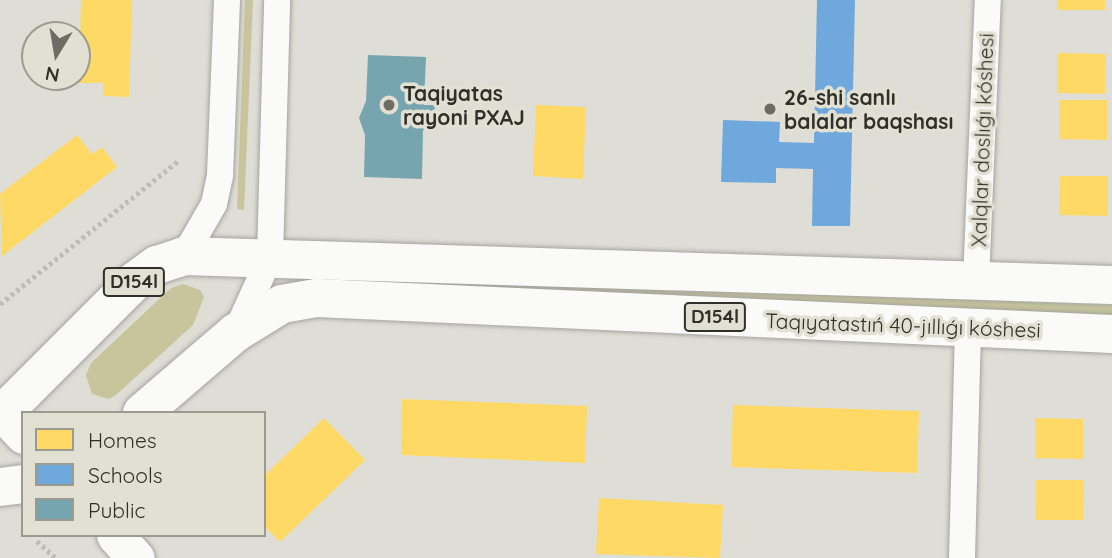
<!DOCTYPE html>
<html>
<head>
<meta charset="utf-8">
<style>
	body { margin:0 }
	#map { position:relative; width:1112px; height:558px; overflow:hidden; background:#deddd6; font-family:Quicksand,sans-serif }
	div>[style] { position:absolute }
	.green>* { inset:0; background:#c8c49b }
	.homes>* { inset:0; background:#ffd966 }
	.schools>* { inset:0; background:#6fa8dc }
	.public>* { inset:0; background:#76a5af }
	.path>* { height:4.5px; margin-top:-2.25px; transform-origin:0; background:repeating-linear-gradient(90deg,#bcbcb9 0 3.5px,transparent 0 7px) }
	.roads { filter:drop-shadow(0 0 2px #a5a49f) drop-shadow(0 0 2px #a5a49f) }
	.street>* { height:26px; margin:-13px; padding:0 13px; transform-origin:13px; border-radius:13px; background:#fafaf9 }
	.secondary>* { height:37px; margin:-18.5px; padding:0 18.5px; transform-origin:18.5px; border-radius:18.5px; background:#fafaf9 }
	.primary>* { height:38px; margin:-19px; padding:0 19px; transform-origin:19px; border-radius:19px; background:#fafaf9 }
	.dots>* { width:19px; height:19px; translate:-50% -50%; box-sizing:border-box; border:4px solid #e1e0d2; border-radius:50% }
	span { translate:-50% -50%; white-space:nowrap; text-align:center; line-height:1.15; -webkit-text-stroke:7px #e1e0d2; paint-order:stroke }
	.shield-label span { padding:2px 5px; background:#e1e0d2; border:2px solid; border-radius:5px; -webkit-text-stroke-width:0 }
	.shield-label { font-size:19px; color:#30302a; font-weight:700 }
	.poi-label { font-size:21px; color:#30302a; font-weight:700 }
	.left { translate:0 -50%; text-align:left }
	.street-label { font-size:21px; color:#30302a }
	.legend { position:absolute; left:21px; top:411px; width:245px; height:126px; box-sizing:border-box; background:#e1e0d2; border:2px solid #9a9a8f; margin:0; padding:9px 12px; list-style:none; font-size:21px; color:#30302a }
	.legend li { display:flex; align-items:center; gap:14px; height:35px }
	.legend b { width:35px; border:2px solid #9a9a8f }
	.north { position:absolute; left:21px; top:21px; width:70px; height:70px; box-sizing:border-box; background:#e1e0d2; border:2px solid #9a9a8f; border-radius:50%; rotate:191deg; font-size:19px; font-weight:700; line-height:28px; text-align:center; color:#30302a }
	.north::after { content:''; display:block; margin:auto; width:24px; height:32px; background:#6d6d66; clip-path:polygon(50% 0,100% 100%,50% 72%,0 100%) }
</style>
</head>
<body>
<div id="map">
	<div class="green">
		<i style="clip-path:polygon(245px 0,253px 0,244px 210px,237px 209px)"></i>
		<i style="clip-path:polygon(475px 281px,1112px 305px,1112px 315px,476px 291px)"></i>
		<i style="clip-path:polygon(183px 284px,200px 290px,204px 297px,193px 325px,116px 395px,108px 399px,92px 394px,86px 375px,91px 363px,171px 288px)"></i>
	</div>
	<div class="homes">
		<i style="clip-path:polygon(81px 0,132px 0,129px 97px,103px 96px,103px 83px,79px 83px)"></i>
		<i style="clip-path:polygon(1057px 0,1105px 0,1105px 10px,1057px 10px)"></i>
		<i style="clip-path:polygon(1057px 53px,1106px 54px,1105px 94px,1057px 93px)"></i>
		<i style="clip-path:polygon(1059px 100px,1107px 100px,1107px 140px,1059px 139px)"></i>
		<i style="clip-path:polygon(536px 105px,586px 107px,583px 179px,533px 176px)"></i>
		<i style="clip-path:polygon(77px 135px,92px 154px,102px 147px,117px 167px,2px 256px,0 194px)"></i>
		<i style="clip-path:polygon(1060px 176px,1108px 176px,1108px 216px,1059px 215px)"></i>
		<i style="clip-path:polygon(402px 399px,587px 406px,585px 463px,401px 455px)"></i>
		<i style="clip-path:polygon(733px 405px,919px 411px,917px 473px,731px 467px)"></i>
		<i style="clip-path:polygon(324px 418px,365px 460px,280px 542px,264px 526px,264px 476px)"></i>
		<i style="clip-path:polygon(1035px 418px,1083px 419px,1083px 459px,1035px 458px)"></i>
		<i style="clip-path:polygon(1036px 480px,1084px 480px,1083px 520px,1035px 520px)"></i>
		<i style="clip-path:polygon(599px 498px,723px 505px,720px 558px,596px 554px)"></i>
	</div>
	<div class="schools">
		<i style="clip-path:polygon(817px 0,855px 0,850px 226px,812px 226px,813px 169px,776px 168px,776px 183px,721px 182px,723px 120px,780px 122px,779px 142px,814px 143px)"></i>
	</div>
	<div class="public">
		<i style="clip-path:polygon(368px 55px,426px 57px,424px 105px,435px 105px,434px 131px,423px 130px,422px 179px,364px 177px,365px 135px,359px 118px,366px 101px)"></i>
	</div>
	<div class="path">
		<i style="left:0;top:304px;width:230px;rotate:-38.8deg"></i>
		<i style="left:37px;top:541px;width:25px;rotate:42deg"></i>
	</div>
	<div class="roads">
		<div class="street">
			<i style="left:184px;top:256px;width:60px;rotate:-60deg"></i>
			<i style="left:214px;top:204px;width:30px;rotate:-78deg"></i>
			<i style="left:220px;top:175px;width:175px;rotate:-87.7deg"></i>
			<i style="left:976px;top:281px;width:281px;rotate:-87.6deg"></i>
			<i style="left:236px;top:332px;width:82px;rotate:-65.6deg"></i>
			<i style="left:270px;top:257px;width:257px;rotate:-88.4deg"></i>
			<i style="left:962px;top:558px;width:229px;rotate:-88.5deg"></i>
		</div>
		<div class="secondary">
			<i style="left:0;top:410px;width:34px;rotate:47deg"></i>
			<i style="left:115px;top:535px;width:31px;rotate:48deg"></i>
		</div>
		<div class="primary">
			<i style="left:142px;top:413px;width:123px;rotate:-40.7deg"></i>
			<i style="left:235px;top:333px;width:55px;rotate:-31.7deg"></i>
			<i style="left:282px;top:304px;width:36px;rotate:-10deg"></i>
			<i style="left:317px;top:298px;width:796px;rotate:2.59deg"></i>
			<i style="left:0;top:416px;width:192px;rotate:-45deg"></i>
			<i style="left:136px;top:280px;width:26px;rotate:-36deg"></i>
			<i style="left:157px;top:265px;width:28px;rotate:-18deg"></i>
			<i style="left:184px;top:256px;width:928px;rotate:1.79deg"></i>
			<i style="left:0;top:487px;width:23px;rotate:-7deg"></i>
		</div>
	</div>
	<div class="dots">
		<i style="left:389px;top:105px;background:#6d6d66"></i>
		<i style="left:770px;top:109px;background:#6d6d66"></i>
	</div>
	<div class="shield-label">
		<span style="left:134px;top:282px">D154l</span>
		<span style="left:715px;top:317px">D154l</span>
	</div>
	<div class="poi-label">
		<span class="left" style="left:403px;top:105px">Taqiyatas<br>rayoni PXAJ</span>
		<span class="left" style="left:784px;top:109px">26-shi sanlı<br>balalar baqshası</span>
	</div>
	<div class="street-label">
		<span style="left:982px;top:140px;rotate:-88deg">Xalqlar doslıǵı kóshesi</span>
		<span style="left:903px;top:325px;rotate:2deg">Taqıyatastıń 40-jıllıǵı kóshesi</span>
	</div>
	<ul class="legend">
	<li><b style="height:19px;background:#ffd966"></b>Homes</li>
	<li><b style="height:19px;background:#6fa8dc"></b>Schools</li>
	<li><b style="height:19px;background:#76a5af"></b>Public</li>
	</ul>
	<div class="north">N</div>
</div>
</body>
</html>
